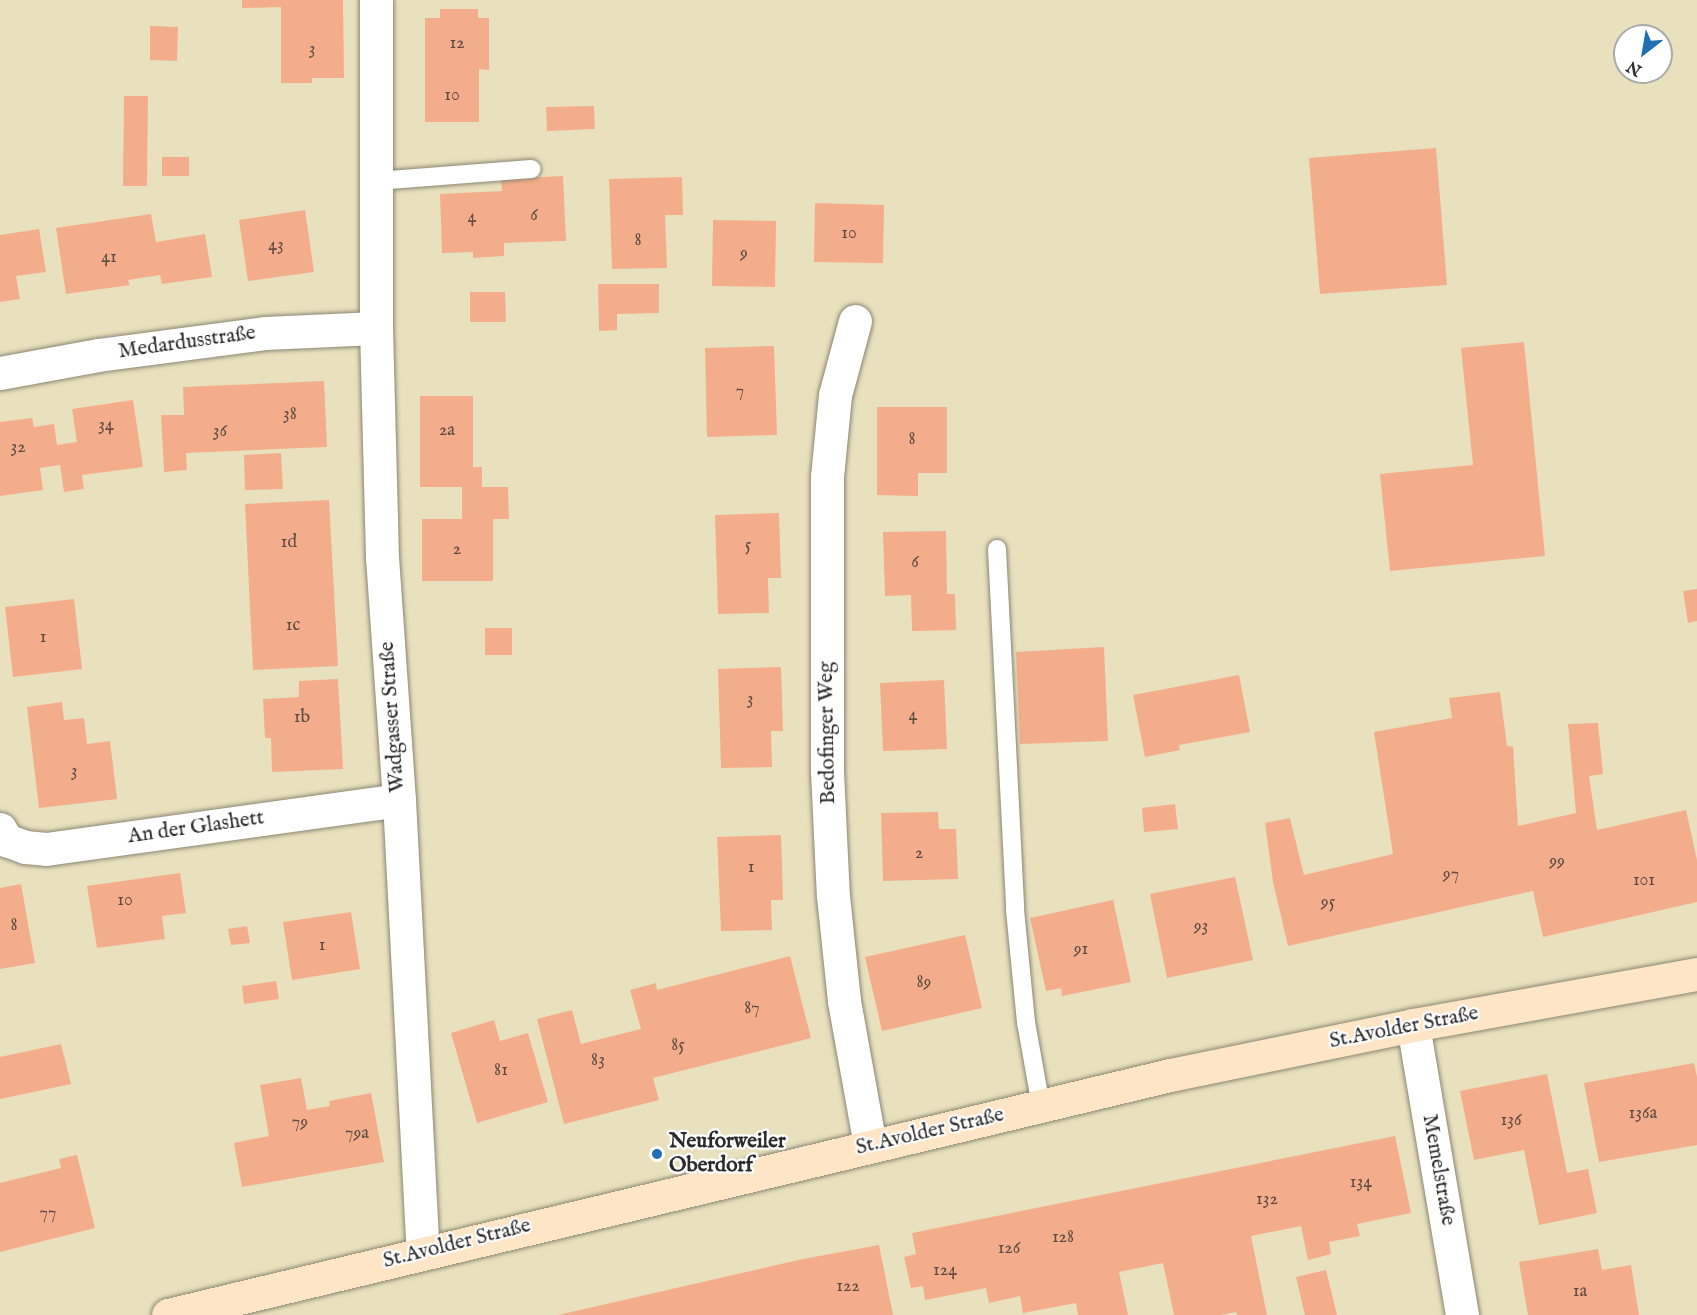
<!DOCTYPE html>
<html>
<head>
<meta charset="utf-8">
<style>
	body { margin:0 }
	#map { position:relative; width:1697px; height:1315px; overflow:hidden; background:#e9e1bd; font-family:"IM FELL English",serif }
	div>[style] { position:absolute }
	.building>* { inset:0; background:#f4ad8a }
	.roads { filter:drop-shadow(0 0 2px #8a8674) drop-shadow(0 0 2px #8a8674) }
	.lane>* { height:18px; margin:-9px; padding:0 9px; transform-origin:9px; border-radius:9px; background:#fff }
	.street>* { height:33px; margin:-16.5px; padding:0 16.5px; transform-origin:16.5px; border-radius:16.5px; background:#fff }
	.secondary>* { height:33px; margin:-16.5px; padding:0 16.5px; transform-origin:16.5px; border-radius:16.5px; background:#fde5c5 }
	.dots>* { width:16px; height:16px; translate:-50% -50%; box-sizing:border-box; border:3px solid #fff; border-radius:50% }
	span { translate:-50% -50%; white-space:nowrap; text-align:center; line-height:1.15; -webkit-text-stroke:4.5px #fff; paint-order:stroke }
	.number-label { font-size:18px; color:#5d4c43 }
	.number-label span { -webkit-text-stroke-width:0 }
	.street-label { font-size:21px; color:#2b2b2b }
	.poi-label { font-size:21px; color:#2b2b2b; font-weight:700 }
	.left { translate:0 -50%; text-align:left }
	.north { position:absolute; left:1613px; top:24px; width:60px; height:60px; box-sizing:border-box; background:#fff; border:2px solid #aaa; border-radius:50%; rotate:211deg; font-size:16px; font-weight:700; line-height:24px; text-align:center; color:#2b2b2b }
	.north::after { content:''; display:block; margin:auto; width:21px; height:27px; background:#1f6fb2; clip-path:polygon(50% 0,100% 100%,50% 72%,0 100%) }
</style>
</head>
<body>
<div id="map">
	<div class="building">
		<i style="clip-path:polygon(242px 0,343px 0,344px 78px,312px 78px,312px 83px,281px 83px,281px 7px,242px 8px)"></i>
		<i style="clip-path:polygon(440px 9px,478px 9px,478px 18px,489px 18px,489px 70px,479px 69px,479px 122px,425px 122px,425px 18px,440px 18px)"></i>
		<i style="clip-path:polygon(150px 26px,178px 27px,177px 61px,150px 60px)"></i>
		<i style="clip-path:polygon(124px 96px,148px 96px,147px 186px,123px 186px)"></i>
		<i style="clip-path:polygon(594px 106px,595px 129px,547px 131px,546px 107px)"></i>
		<i style="clip-path:polygon(1436px 148px,1447px 285px,1320px 294px,1309px 158px)"></i>
		<i style="clip-path:polygon(162px 157px,189px 157px,189px 176px,162px 176px)"></i>
		<i style="clip-path:polygon(563px 176px,566px 241px,504px 243px,504px 256px,473px 258px,473px 252px,442px 253px,440px 194px,502px 191px,501px 179px)"></i>
		<i style="clip-path:polygon(682px 177px,683px 215px,665px 215px,667px 268px,612px 269px,609px 179px)"></i>
		<i style="clip-path:polygon(815px 203px,884px 205px,883px 263px,814px 262px)"></i>
		<i style="clip-path:polygon(305px 210px,314px 272px,248px 281px,239px 220px)"></i>
		<i style="clip-path:polygon(151px 214px,156px 242px,205px 234px,212px 277px,162px 284px,160px 275px,128px 280px,130px 285px,66px 294px,56px 228px)"></i>
		<i style="clip-path:polygon(713px 220px,776px 221px,775px 287px,712px 286px)"></i>
		<i style="clip-path:polygon(39px 229px,46px 272px,16px 276px,20px 299px,0 302px,0 235px)"></i>
		<i style="clip-path:polygon(598px 284px,659px 284px,659px 313px,617px 314px,617px 330px,599px 331px)"></i>
		<i style="clip-path:polygon(470px 292px,505px 292px,506px 322px,470px 322px)"></i>
		<i style="clip-path:polygon(1524px 342px,1545px 556px,1390px 571px,1380px 474px,1473px 465px,1461px 348px)"></i>
		<i style="clip-path:polygon(774px 346px,777px 435px,707px 437px,705px 348px)"></i>
		<i style="clip-path:polygon(324px 381px,327px 447px,186px 453px,187px 470px,164px 472px,161px 415px,184px 415px,183px 387px)"></i>
		<i style="clip-path:polygon(420px 396px,473px 396px,473px 467px,482px 467px,482px 487px,508px 487px,509px 519px,493px 519px,493px 581px,422px 581px,422px 519px,462px 519px,462px 487px,420px 487px)"></i>
		<i style="clip-path:polygon(133px 400px,143px 467px,82px 475px,84px 489px,64px 492px,60px 465px,40px 468px,43px 490px,0 496px,0 422px,32px 418px,34px 427px,54px 424px,57px 445px,77px 442px,72px 409px)"></i>
		<i style="clip-path:polygon(877px 407px,947px 407px,947px 473px,918px 473px,918px 496px,877px 495px)"></i>
		<i style="clip-path:polygon(281px 453px,283px 489px,245px 490px,244px 455px)"></i>
		<i style="clip-path:polygon(329px 500px,338px 666px,253px 670px,245px 504px)"></i>
		<i style="clip-path:polygon(779px 513px,781px 578px,768px 578px,769px 613px,718px 614px,715px 515px)"></i>
		<i style="clip-path:polygon(946px 531px,947px 594px,955px 594px,956px 630px,912px 631px,911px 595px,885px 596px,883px 532px)"></i>
		<i style="clip-path:polygon(1697px 589px,1697px 621px,1688px 623px,1683px 591px)"></i>
		<i style="clip-path:polygon(74px 599px,82px 669px,13px 677px,5px 607px)"></i>
		<i style="clip-path:polygon(485px 628px,512px 628px,512px 655px,485px 655px)"></i>
		<i style="clip-path:polygon(1104px 647px,1108px 741px,1020px 744px,1016px 652px)"></i>
		<i style="clip-path:polygon(781px 667px,783px 731px,771px 731px,772px 767px,721px 768px,718px 669px)"></i>
		<i style="clip-path:polygon(1239px 675px,1250px 732px,1179px 745px,1180px 750px,1145px 757px,1133px 695px)"></i>
		<i style="clip-path:polygon(338px 679px,343px 769px,272px 772px,271px 738px,265px 738px,263px 699px,299px 697px,299px 681px)"></i>
		<i style="clip-path:polygon(944px 680px,947px 749px,883px 751px,880px 683px)"></i>
		<i style="clip-path:polygon(1500px 692px,1507px 746px,1513px 747px,1518px 826px,1576px 813px,1568px 724px,1598px 723px,1603px 774px,1589px 776px,1597px 830px,1686px 810px,1697px 860px,1697px 902px,1543px 937px,1533px 891px,1288px 946px,1273px 882px,1265px 823px,1290px 818px,1304px 875px,1393px 854px,1374px 732px,1452px 718px,1449px 698px)"></i>
		<i style="clip-path:polygon(62px 702px,64px 720px,84px 718px,87px 744px,110px 741px,117px 799px,39px 808px,27px 707px)"></i>
		<i style="clip-path:polygon(1175px 804px,1178px 829px,1144px 832px,1142px 808px)"></i>
		<i style="clip-path:polygon(938px 812px,939px 829px,956px 829px,958px 879px,883px 881px,881px 813px)"></i>
		<i style="clip-path:polygon(781px 835px,783px 900px,771px 900px,772px 930px,721px 931px,717px 837px)"></i>
		<i style="clip-path:polygon(180px 873px,186px 913px,162px 916px,165px 939px,97px 948px,87px 886px)"></i>
		<i style="clip-path:polygon(1235px 877px,1253px 960px,1167px 978px,1150px 894px)"></i>
		<i style="clip-path:polygon(21px 884px,35px 963px,0 969px,0 888px)"></i>
		<i style="clip-path:polygon(1113px 900px,1131px 982px,1062px 996px,1061px 988px,1046px 991px,1030px 918px)"></i>
		<i style="clip-path:polygon(351px 912px,360px 969px,292px 980px,283px 922px)"></i>
		<i style="clip-path:polygon(247px 926px,250px 943px,231px 945px,228px 929px)"></i>
		<i style="clip-path:polygon(965px 935px,982px 1008px,882px 1031px,865px 957px)"></i>
		<i style="clip-path:polygon(790px 956px,811px 1038px,653px 1078px,659px 1100px,564px 1124px,537px 1019px,572px 1010px,581px 1044px,641px 1029px,630px 990px,656px 983px,657px 990px)"></i>
		<i style="clip-path:polygon(276px 981px,279px 999px,244px 1004px,242px 986px)"></i>
		<i style="clip-path:polygon(494px 1020px,500px 1041px,528px 1033px,548px 1102px,477px 1123px,451px 1033px)"></i>
		<i style="clip-path:polygon(61px 1044px,71px 1084px,0 1099px,0 1057px)"></i>
		<i style="clip-path:polygon(1694px 1063px,1697px 1077px,1697px 1145px,1599px 1162px,1584px 1083px)"></i>
		<i style="clip-path:polygon(1547px 1074px,1567px 1173px,1588px 1169px,1597px 1213px,1539px 1225px,1524px 1150px,1474px 1160px,1460px 1091px)"></i>
		<i style="clip-path:polygon(301px 1078px,307px 1110px,330px 1106px,329px 1101px,371px 1093px,384px 1162px,242px 1187px,234px 1143px,269px 1136px,260px 1085px)"></i>
		<i style="clip-path:polygon(1395px 1136px,1411px 1213px,1357px 1224px,1360px 1236px,1329px 1242px,1331px 1254px,1308px 1260px,1301px 1226px,1251px 1236px,1267px 1315px,1237px 1315px,1236px 1312px,1220px 1315px,1174px 1315px,1163px 1263px,1119px 1272px,1128px 1315px,1078px 1315px,1076px 1303px,1023px 1313px,1020px 1296px,989px 1303px,986px 1288px,925px 1300px,923px 1286px,911px 1288px,904px 1257px,916px 1254px,912px 1233px)"></i>
		<i style="clip-path:polygon(77px 1155px,95px 1228px,0 1252px,0 1183px,61px 1168px,59px 1159px)"></i>
		<i style="clip-path:polygon(879px 1245px,893px 1315px,558px 1315px,803px 1259px)"></i>
		<i style="clip-path:polygon(1598px 1249px,1602px 1270px,1631px 1265px,1639px 1315px,1528px 1315px,1519px 1262px)"></i>
		<i style="clip-path:polygon(1326px 1270px,1337px 1315px,1305px 1315px,1296px 1277px)"></i>
	</div>
	<div class="roads">
		<div class="lane">
			<i style="left:376px;top:181px;width:156px;rotate:-4.4deg"></i>
			<i style="left:997px;top:549px;width:361px;rotate:87.1deg"></i>
			<i style="left:1015px;top:910px;width:113px;rotate:84.4deg"></i>
			<i style="left:1026px;top:1022px;width:85px;rotate:79.9deg"></i>
		</div>
		<div class="street">
			<i style="left:376px;top:0;width:328px;rotate:90deg"></i>
			<i style="left:376px;top:328px;width:229px;rotate:88.5deg"></i>
			<i style="left:382px;top:557px;width:244px;rotate:86deg"></i>
			<i style="left:399px;top:800px;width:453px;rotate:87deg"></i>
			<i style="left:855px;top:321px;width:77px;rotate:105.1deg"></i>
			<i style="left:835px;top:395px;width:82px;rotate:95.6deg"></i>
			<i style="left:827px;top:477px;width:294px;rotate:90deg"></i>
			<i style="left:827px;top:771px;width:125px;rotate:87.3deg"></i>
			<i style="left:833px;top:896px;width:106px;rotate:84deg"></i>
			<i style="left:844px;top:1001px;width:146px;rotate:79.8deg"></i>
			<i style="left:0;top:373px;width:100px;rotate:-10.4deg"></i>
			<i style="left:98px;top:355px;width:168px;rotate:-7.5deg"></i>
			<i style="left:265px;top:333px;width:111px;rotate:-2.6deg"></i>
			<i style="left:0;top:829px;width:13px;rotate:61deg"></i>
			<i style="left:6px;top:840px;width:20px;rotate:20deg"></i>
			<i style="left:25px;top:847px;width:21px;rotate:5deg"></i>
			<i style="left:46px;top:849px;width:356px;rotate:-7.9deg"></i>
			<i style="left:1413px;top:1025px;width:294px;rotate:80.4deg"></i>
		</div>
		<div class="secondary">
			<i style="left:168px;top:1315px;width:1030px;rotate:-13.47deg"></i>
			<i style="left:1170px;top:1075px;width:248px;rotate:-11.6deg"></i>
			<i style="left:1413px;top:1025px;width:289px;rotate:-10.2deg"></i>
		</div>
	</div>
	<div class="dots">
		<i style="left:657px;top:1154px;background:#1f6fb2"></i>
	</div>
	<div class="number-label">
		<span style="left:457px;top:44px">12</span>
		<span style="left:312px;top:50px">3</span>
		<span style="left:452px;top:96px">10</span>
		<span style="left:534px;top:216px">6</span>
		<span style="left:472px;top:218px">4</span>
		<span style="left:849px;top:234px">10</span>
		<span style="left:638px;top:241px">8</span>
		<span style="left:276px;top:246px">43</span>
		<span style="left:744px;top:254px">9</span>
		<span style="left:109px;top:258px">41</span>
		<span style="left:740px;top:392px">7</span>
		<span style="left:290px;top:415px">38</span>
		<span style="left:106px;top:426px">34</span>
		<span style="left:447px;top:431px">2a</span>
		<span style="left:220px;top:432px">36</span>
		<span style="left:912px;top:440px">8</span>
		<span style="left:18px;top:448px">32</span>
		<span style="left:289px;top:543px">1d</span>
		<span style="left:748px;top:546px">5</span>
		<span style="left:457px;top:550px">2</span>
		<span style="left:915px;top:563px">6</span>
		<span style="left:293px;top:626px">1c</span>
		<span style="left:43px;top:638px">1</span>
		<span style="left:750px;top:700px">3</span>
		<span style="left:913px;top:716px">4</span>
		<span style="left:302px;top:718px">1b</span>
		<span style="left:74px;top:772px">3</span>
		<span style="left:919px;top:854px">2</span>
		<span style="left:1557px;top:862px">99</span>
		<span style="left:751px;top:868px">1</span>
		<span style="left:1451px;top:875px">97</span>
		<span style="left:1644px;top:881px">101</span>
		<span style="left:125px;top:901px">10</span>
		<span style="left:1328px;top:903px">95</span>
		<span style="left:14px;top:926px">8</span>
		<span style="left:1201px;top:927px">93</span>
		<span style="left:322px;top:946px">1</span>
		<span style="left:1081px;top:950px">91</span>
		<span style="left:924px;top:983px">89</span>
		<span style="left:752px;top:1009px">87</span>
		<span style="left:678px;top:1046px">85</span>
		<span style="left:598px;top:1061px">83</span>
		<span style="left:501px;top:1071px">81</span>
		<span style="left:1643px;top:1114px">136a</span>
		<span style="left:1511px;top:1121px">136</span>
		<span style="left:300px;top:1123px">79</span>
		<span style="left:357px;top:1134px">79a</span>
		<span style="left:1361px;top:1183px">134</span>
		<span style="left:1267px;top:1200px">132</span>
		<span style="left:48px;top:1214px">77</span>
		<span style="left:1063px;top:1238px">128</span>
		<span style="left:1009px;top:1249px">126</span>
		<span style="left:945px;top:1271px">124</span>
		<span style="left:848px;top:1287px">122</span>
		<span style="left:1580px;top:1292px">1a</span>
	</div>
	<div class="street-label">
		<span style="left:187px;top:343px;rotate:-8deg">Medardusstraße</span>
		<span style="left:393px;top:717px;rotate:-94deg">Wadgasser Straße</span>
		<span style="left:828px;top:733px;rotate:-91deg">Bedofinger Weg</span>
		<span style="left:196px;top:828px;rotate:-8deg">An der Glashett</span>
		<span style="left:1404px;top:1028px;rotate:-11deg">St.Avolder Straße</span>
		<span style="left:930px;top:1132px;rotate:-13deg">St.Avolder Straße</span>
		<span style="left:1438px;top:1170px;rotate:80deg">Memelstraße</span>
		<span style="left:457px;top:1244px;rotate:-14deg">St.Avolder Straße</span>
	</div>
	<div class="poi-label">
		<span class="left" style="left:669px;top:1154px">Neuforweiler<br>Oberdorf</span>
	</div>
	<div class="north">N</div>
</div>
</body>
</html>
